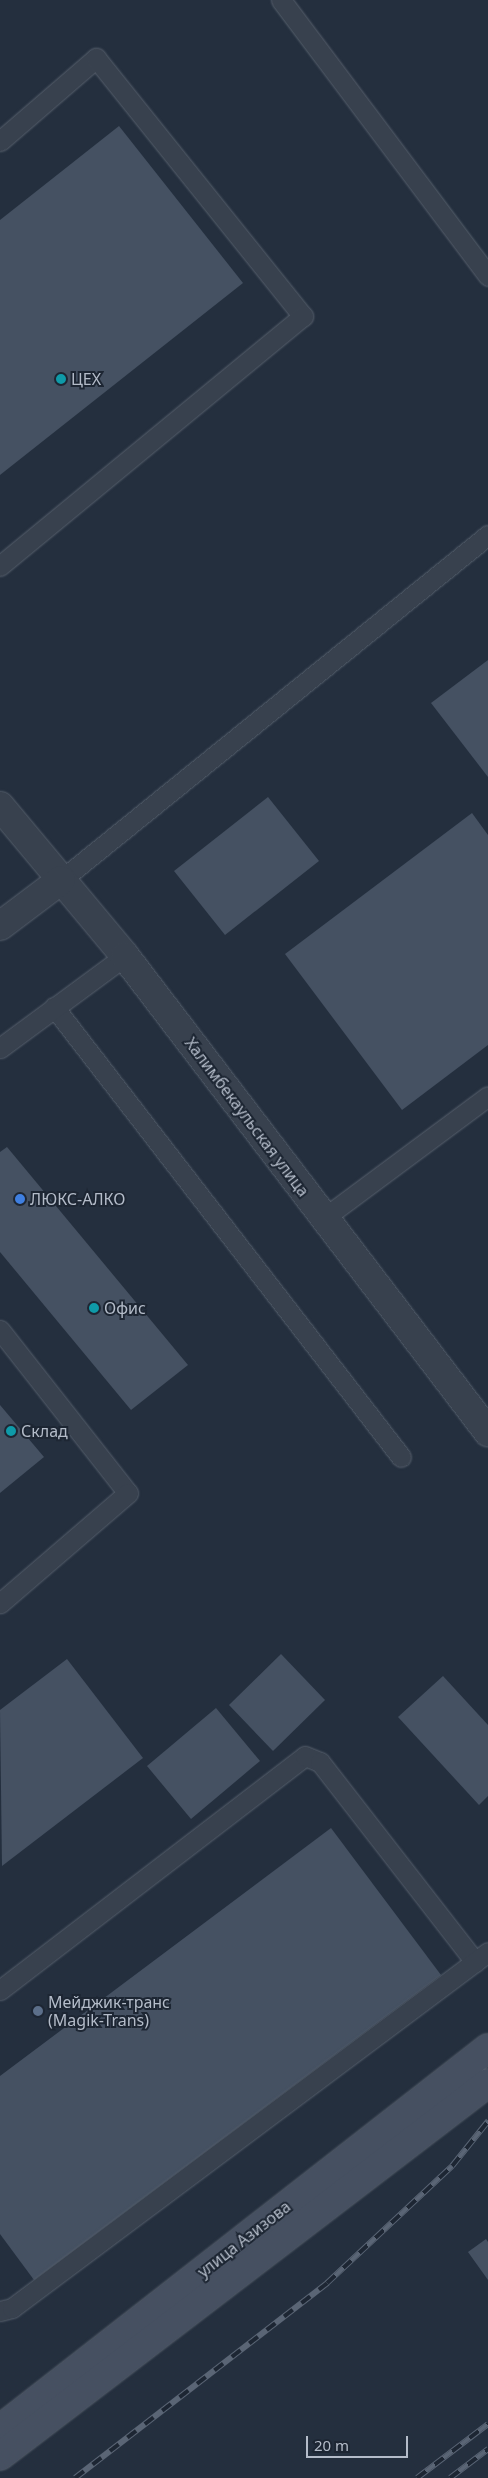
<!DOCTYPE html>
<html>
<head>
<meta charset="utf-8">
<style>
	body { margin:0 }
	#map { position:relative; width:488px; height:2478px; overflow:hidden; background:#242f3e; font-family:"Noto Sans",sans-serif }
	div>[style] { position:absolute }
	.building>* { inset:0; background:#455162 }
	.roads { filter:drop-shadow(0 0 1px #565f6c) drop-shadow(0 0 1px #565f6c) }
	.service>* { height:19px; margin:-9.5px; padding:0 9.5px; transform-origin:9.5px; border-radius:9.5px; background:#38414e }
	.minor>* { height:28px; margin:-14px; padding:0 14px; transform-origin:14px; border-radius:14px; background:#38414e }
	.secondary>* { height:28px; margin:-14px; padding:0 14px; transform-origin:14px; border-radius:14px; background:#465061 }
	.rail>* { height:5.5px; margin-top:-2.75px; transform-origin:0; background:repeating-linear-gradient(90deg,#1d2633 0 11px,#5a6575 0 22px); box-sizing:border-box; border-block:1px solid #5a6575 }
	.dots>* { width:14px; height:14px; translate:-50% -50%; box-sizing:border-box; border:2px solid #1d2633; border-radius:50% }
	span { translate:-50% -50%; white-space:nowrap; text-align:center; line-height:1.15; -webkit-text-stroke:4px #1d2633; paint-order:stroke }
	.poi-label { font-size:16px; color:#b4bcc9 }
	.left { translate:0 -50%; text-align:left }
	.street-label { font-size:16px; color:#b4bcc9 }
	.scale { position:absolute; left:306px; top:2436px; width:102px; height:22px; box-sizing:border-box; border:2px solid #b4bcc9; border-top:0; padding-left:6px; font-size:15px; line-height:18px; white-space:nowrap; color:#b4bcc9; -webkit-text-stroke:4px #1d2633; paint-order:stroke }
</style>
</head>
<body>
<div id="map">
	<div class="building">
		<i style="clip-path:polygon(119px 126px,243px 283px,0 475px,0 220px)"></i>
		<i style="clip-path:polygon(488px 660px,488px 777px,431px 703px)"></i>
		<i style="clip-path:polygon(268px 797px,319px 861px,225px 935px,174px 871px)"></i>
		<i style="clip-path:polygon(472px 813px,488px 835px,488px 1045px,402px 1110px,285px 954px)"></i>
		<i style="clip-path:polygon(7px 1147px,188px 1365px,131px 1410px,0 1252px,0 1152px)"></i>
		<i style="clip-path:polygon(0 1405px,44px 1457px,0 1493px)"></i>
		<i style="clip-path:polygon(281px 1654px,325px 1700px,273px 1751px,229px 1705px)"></i>
		<i style="clip-path:polygon(67px 1659px,143px 1758px,2px 1866px,0 1710px)"></i>
		<i style="clip-path:polygon(443px 1676px,488px 1725px,488px 1796px,479px 1805px,398px 1717px)"></i>
		<i style="clip-path:polygon(216px 1708px,260px 1761px,191px 1819px,147px 1766px)"></i>
		<i style="clip-path:polygon(331px 1828px,441px 1975px,34px 2280px,0 2234px,0 2076px)"></i>
		<i style="clip-path:polygon(486px 2239px,488px 2242px,488px 2280px,468px 2252px)"></i>
	</div>
	<div class="roads">
		<div class="service">
			<i style="left:281px;top:0;width:345px;rotate:53.1deg"></i>
			<i style="left:0;top:141px;width:127px;rotate:-40.8deg"></i>
			<i style="left:96px;top:58px;width:331px;rotate:51.3deg"></i>
			<i style="left:303px;top:316px;width:393px;rotate:140.5deg"></i>
			<i style="left:61px;top:880px;width:549px;rotate:-38.94deg"></i>
			<i style="left:54px;top:1007px;width:568px;rotate:52.36deg"></i>
			<i style="left:0;top:1048px;width:155px;rotate:-36.4deg"></i>
			<i style="left:324px;top:1218px;width:204px;rotate:-36.6deg"></i>
			<i style="left:0;top:1330px;width:207px;rotate:51.9deg"></i>
			<i style="left:128px;top:1493px;width:169px;rotate:139.3deg"></i>
			<i style="left:0;top:1990px;width:384px;rotate:-37.5deg"></i>
			<i style="left:305px;top:1756px;width:16px;rotate:22deg"></i>
			<i style="left:320px;top:1762px;width:253px;rotate:52.2deg"></i>
			<i style="left:0;top:2311px;width:12px;rotate:-14deg"></i>
			<i style="left:12px;top:2308px;width:594px;rotate:-36.79deg"></i>
		</div>
		<div class="minor">
			<i style="left:0;top:806px;width:195px;rotate:50.2deg"></i>
			<i style="left:125px;top:956px;width:599px;rotate:52.67deg"></i>
			<i style="left:0;top:926px;width:76px;rotate:-37deg"></i>
		</div>
		<div class="secondary">
			<i style="left:0;top:2429px;width:619px;rotate:-37.98deg"></i>
			<i style="left:0;top:2456px;width:614px;rotate:-37.39deg"></i>
		</div>
	</div>
	<div class="rail">
		<i style="left:75px;top:2478px;width:319px;rotate:-37.7deg"></i>
		<i style="left:327px;top:2283px;width:171px;rotate:-43.1deg"></i>
		<i style="left:452px;top:2166px;width:58px;rotate:-51.3deg"></i>
		<i style="left:417px;top:2478px;width:89px;rotate:-37.3deg"></i>
		<i style="left:450px;top:2478px;width:48px;rotate:-37.3deg"></i>
	</div>
	<div class="dots">
		<i style="left:61px;top:379px;background:#0f9aa8"></i>
		<i style="left:20px;top:1199px;background:#3f7fe0"></i>
		<i style="left:94px;top:1308px;background:#0f9aa8"></i>
		<i style="left:11px;top:1431px;background:#0f9aa8"></i>
		<i style="left:38px;top:2011px;background:#5c6f8a"></i>
	</div>
	<div class="poi-label">
		<span class="left" style="left:71px;top:379px">ЦЕХ</span>
		<span class="left" style="left:30px;top:1199px">ЛЮКС-АЛКО</span>
		<span class="left" style="left:104px;top:1308px">Офис</span>
		<span class="left" style="left:21px;top:1431px">Склад</span>
		<span class="left" style="left:48px;top:2011px">Мейджик-транс<br>(Magik-Trans)</span>
	</div>
	<div class="street-label">
		<span style="left:247px;top:1117px;rotate:53deg">Халимбекаульская улица</span>
		<span style="left:244px;top:2239px;rotate:-38deg">улица Азизова</span>
	</div>
	<div class="scale">20 m</div>
</div>
</body>
</html>
